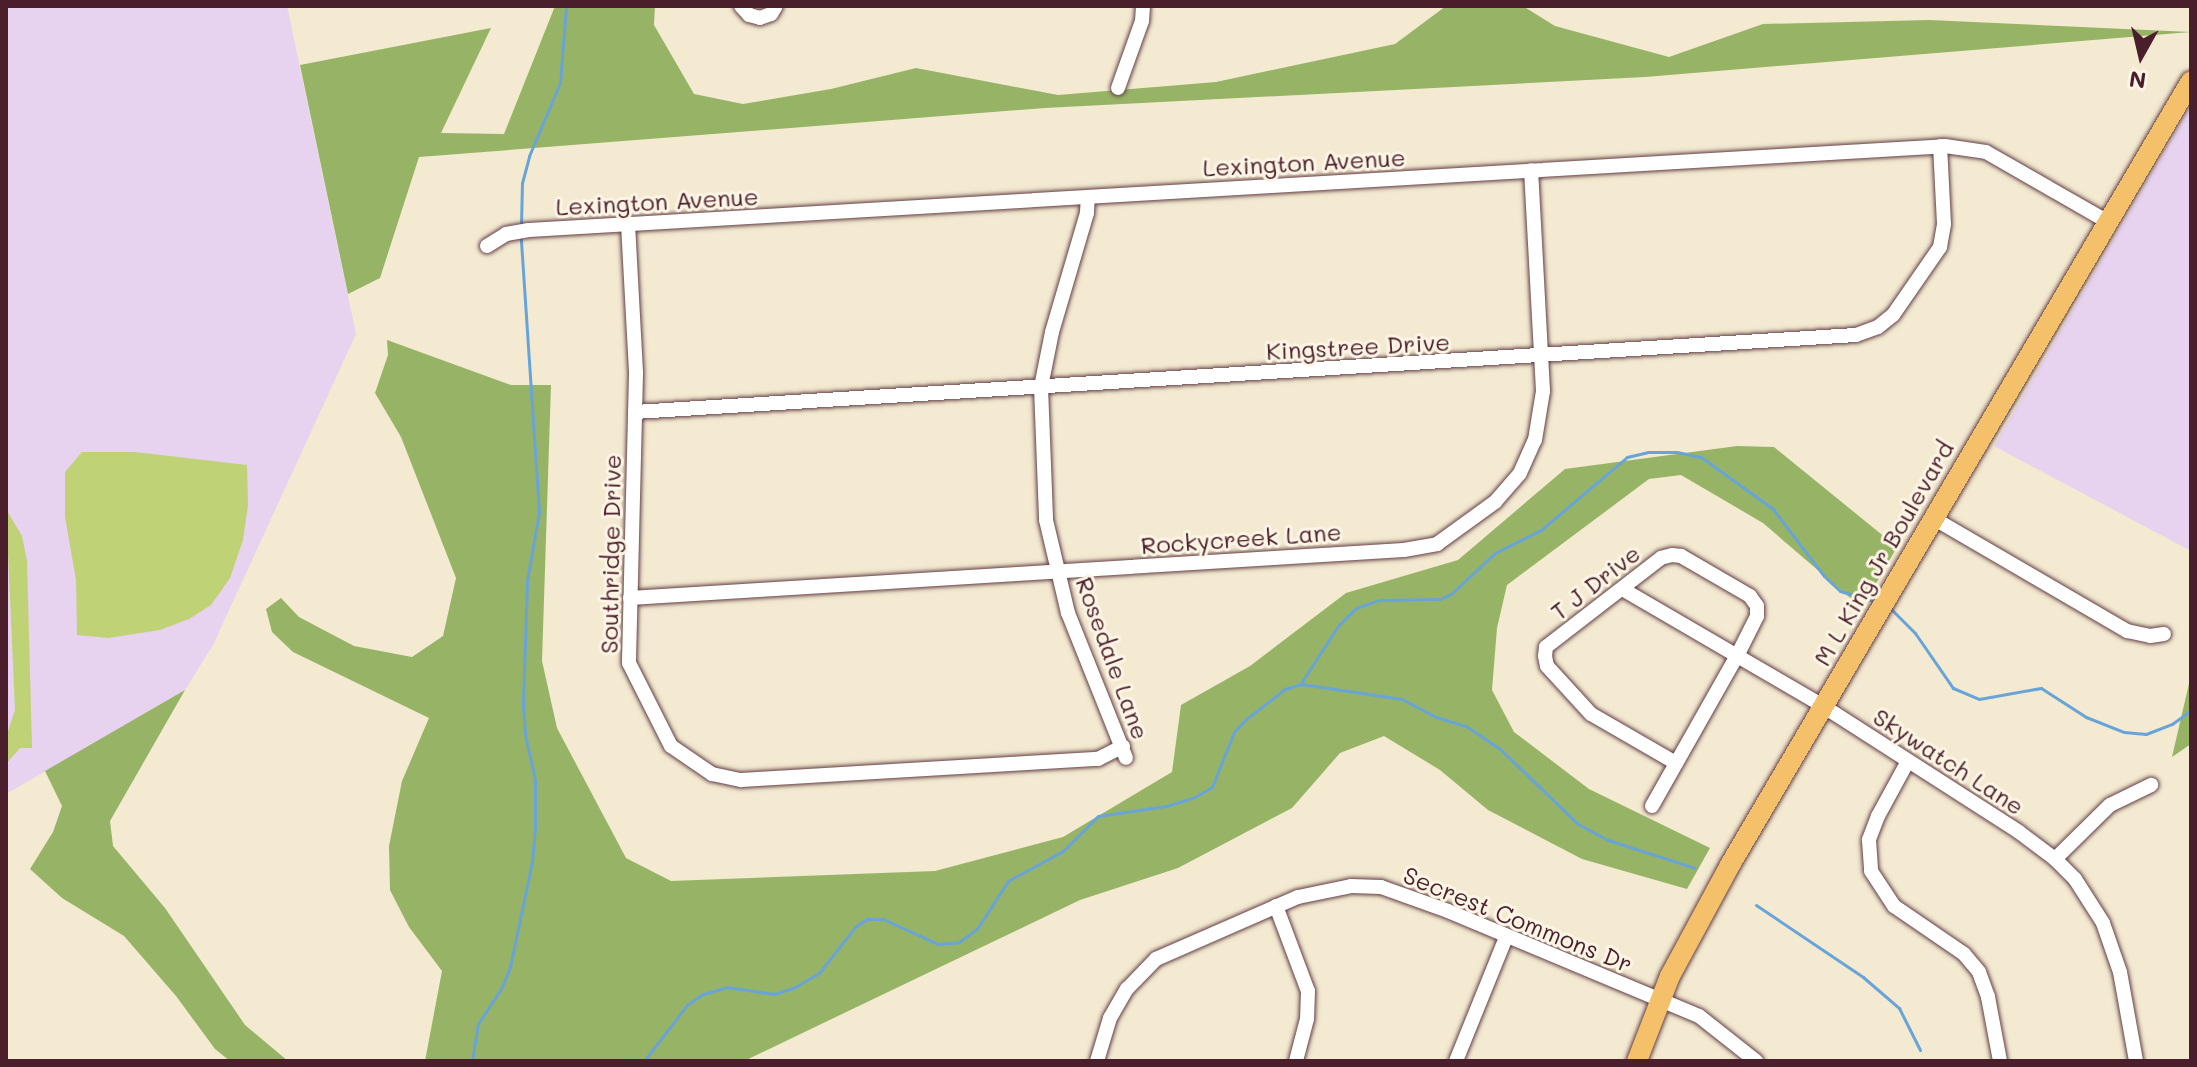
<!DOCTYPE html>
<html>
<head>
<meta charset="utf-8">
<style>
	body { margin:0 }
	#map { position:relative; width:2197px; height:1067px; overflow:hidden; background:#f3ead1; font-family:Mali,sans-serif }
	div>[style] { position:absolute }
	.built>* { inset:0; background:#e7d2ef }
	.green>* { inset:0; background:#bfd275 }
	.forest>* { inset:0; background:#97b466 }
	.stream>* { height:3px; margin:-1.5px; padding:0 1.5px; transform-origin:1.5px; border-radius:1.5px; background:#69a4d9 }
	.roads { filter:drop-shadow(0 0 2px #633d44) drop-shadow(0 0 2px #633d44) }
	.street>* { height:14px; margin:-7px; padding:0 7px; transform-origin:7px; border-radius:7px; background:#fff }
	.primary>* { height:20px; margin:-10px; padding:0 10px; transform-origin:10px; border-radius:10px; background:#f4c16a }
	span { translate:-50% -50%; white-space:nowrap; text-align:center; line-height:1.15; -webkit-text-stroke:6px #fcf5e5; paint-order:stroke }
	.street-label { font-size:24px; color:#4a1f2b }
	.frame { position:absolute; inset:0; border:8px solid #4a1f2b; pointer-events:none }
	.north { position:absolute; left:2101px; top:16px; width:80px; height:80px; -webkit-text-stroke:6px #fcf5e5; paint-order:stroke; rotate:188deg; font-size:22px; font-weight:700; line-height:32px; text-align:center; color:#4a1f2b }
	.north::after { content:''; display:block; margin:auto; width:28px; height:36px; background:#4a1f2b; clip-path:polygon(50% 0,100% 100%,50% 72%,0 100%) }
</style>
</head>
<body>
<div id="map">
	<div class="built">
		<i style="clip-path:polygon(6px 6px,287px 6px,356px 334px,213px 645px,185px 690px,6px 794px)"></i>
		<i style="clip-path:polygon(2191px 105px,2191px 551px,1994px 446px)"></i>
	</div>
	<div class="green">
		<i style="clip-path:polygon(82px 452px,135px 452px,247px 465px,248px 505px,243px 540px,230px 578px,211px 605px,189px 619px,160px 630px,108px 638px,77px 635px,76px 580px,65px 517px,65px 472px)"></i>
		<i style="clip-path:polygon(6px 509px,22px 536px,27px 561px,32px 748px,20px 748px,6px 764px,6px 737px,15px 710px)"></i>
	</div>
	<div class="forest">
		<i style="clip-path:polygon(555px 6px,655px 6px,654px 25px,694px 94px,743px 104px,831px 89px,916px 68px,1058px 95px,1216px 82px,1395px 44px,1446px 6px,1523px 6px,1555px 26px,1669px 57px,1763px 24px,1929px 20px,2191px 32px,1645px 77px,1045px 108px,419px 157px,380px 278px,348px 294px,300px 65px,491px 28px,441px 133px,504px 134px)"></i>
		<i style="clip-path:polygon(387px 340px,511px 385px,551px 385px,542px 661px,557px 728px,626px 858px,671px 881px,935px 871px,1063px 837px,1172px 772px,1181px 705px,1250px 666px,1346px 593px,1458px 560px,1565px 469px,1737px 446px,1774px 447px,1897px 547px,1862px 608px,1763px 523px,1681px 475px,1649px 479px,1507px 585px,1497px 628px,1492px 690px,1514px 732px,1589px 789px,1710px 848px,1687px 889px,1582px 859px,1488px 810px,1440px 770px,1384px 736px,1340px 753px,1292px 808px,1178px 868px,1080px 900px,744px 1061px,425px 1061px,442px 971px,409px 927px,390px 890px,389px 846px,402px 781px,429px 718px,293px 652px,272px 632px,266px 609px,281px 598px,299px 617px,354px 646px,412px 657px,443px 636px,456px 578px,401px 437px,375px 393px,388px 355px)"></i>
		<i style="clip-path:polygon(2191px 675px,2191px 744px,2172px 757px)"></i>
		<i style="clip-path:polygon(185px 690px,110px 821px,113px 846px,165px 908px,245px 1025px,288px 1061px,230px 1061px,215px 1049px,176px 996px,124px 936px,62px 898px,30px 869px,53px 832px,62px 806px,45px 771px)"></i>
	</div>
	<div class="stream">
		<i style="left:521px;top:226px;width:43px;rotate:-88.7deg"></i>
		<i style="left:522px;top:183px;width:28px;rotate:-75deg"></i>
		<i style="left:529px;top:156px;width:79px;rotate:-67deg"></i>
		<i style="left:560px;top:83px;width:77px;rotate:-85.5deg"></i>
		<i style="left:1891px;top:609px;width:34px;rotate:45deg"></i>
		<i style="left:1915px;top:633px;width:67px;rotate:55.4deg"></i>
		<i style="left:1953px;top:688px;width:28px;rotate:23deg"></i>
		<i style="left:1979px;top:699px;width:63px;rotate:-10.1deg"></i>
		<i style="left:2041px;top:688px;width:54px;rotate:32.8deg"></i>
		<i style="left:2086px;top:717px;width:41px;rotate:21.5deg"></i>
		<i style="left:2124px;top:732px;width:22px;rotate:5deg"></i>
		<i style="left:2146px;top:734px;width:28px;rotate:-21deg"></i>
		<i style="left:2172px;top:724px;width:24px;rotate:-36deg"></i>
		<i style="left:1301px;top:683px;width:68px;rotate:-57deg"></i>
		<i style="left:1338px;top:626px;width:25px;rotate:-45deg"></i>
		<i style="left:1356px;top:608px;width:24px;rotate:-19deg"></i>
		<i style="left:1379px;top:600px;width:61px;rotate:-0.9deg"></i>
		<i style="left:1440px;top:599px;width:12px;rotate:-24deg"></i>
		<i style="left:1451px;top:594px;width:60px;rotate:-43deg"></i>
		<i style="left:1495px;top:553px;width:51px;rotate:-26.6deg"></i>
		<i style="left:1541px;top:530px;width:113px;rotate:-40.3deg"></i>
		<i style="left:1627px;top:457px;width:22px;rotate:-13deg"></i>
		<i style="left:1648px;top:452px;width:29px"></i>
		<i style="left:1677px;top:452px;width:25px;rotate:12deg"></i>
		<i style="left:1701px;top:457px;width:89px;rotate:35.8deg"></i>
		<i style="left:1773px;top:509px;width:84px;rotate:52.7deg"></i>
		<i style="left:1824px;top:576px;width:22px;rotate:43deg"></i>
		<i style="left:1840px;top:591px;width:39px;rotate:17deg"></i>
		<i style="left:1756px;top:905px;width:129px;rotate:33.9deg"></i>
		<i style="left:1863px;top:977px;width:48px;rotate:40.7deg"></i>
		<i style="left:1899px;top:1008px;width:47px;rotate:63.4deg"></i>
		<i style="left:472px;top:1061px;width:37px;rotate:-81deg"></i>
		<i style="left:478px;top:1024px;width:44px;rotate:-57deg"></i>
		<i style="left:502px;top:987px;width:22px;rotate:-68deg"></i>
		<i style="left:510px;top:967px;width:107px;rotate:-78.2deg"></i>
		<i style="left:532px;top:862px;width:34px;rotate:-85deg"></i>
		<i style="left:535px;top:828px;width:48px;rotate:-90deg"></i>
		<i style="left:535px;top:780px;width:47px;rotate:-102.3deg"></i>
		<i style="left:525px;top:734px;width:31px;rotate:-94deg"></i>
		<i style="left:523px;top:703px;width:122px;rotate:-88.1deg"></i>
		<i style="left:527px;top:581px;width:70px;rotate:-80.1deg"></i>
		<i style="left:539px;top:512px;width:275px;rotate:-93.8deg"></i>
		<i style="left:644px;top:1061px;width:71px;rotate:-52.5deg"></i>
		<i style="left:687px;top:1005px;width:19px;rotate:-35deg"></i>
		<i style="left:703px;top:994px;width:25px;rotate:-16deg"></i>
		<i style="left:727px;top:987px;width:48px;rotate:8.5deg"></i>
		<i style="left:774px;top:994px;width:22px;rotate:-18deg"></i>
		<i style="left:795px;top:987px;width:28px;rotate:-30deg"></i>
		<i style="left:819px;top:973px;width:60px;rotate:-51.8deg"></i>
		<i style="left:856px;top:926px;width:13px;rotate:-32deg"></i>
		<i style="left:867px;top:919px;width:16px"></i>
		<i style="left:883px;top:919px;width:60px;rotate:24.4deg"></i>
		<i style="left:938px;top:944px;width:21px;rotate:-5deg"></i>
		<i style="left:959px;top:942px;width:22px;rotate:-36deg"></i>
		<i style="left:977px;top:929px;width:57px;rotate:-57.1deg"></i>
		<i style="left:1008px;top:881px;width:63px;rotate:-28.6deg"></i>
		<i style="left:1063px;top:851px;width:49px;rotate:-45deg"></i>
		<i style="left:1098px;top:816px;width:69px;rotate:-8.4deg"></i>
		<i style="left:1166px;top:806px;width:28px;rotate:-17deg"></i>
		<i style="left:1193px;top:798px;width:22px;rotate:-30deg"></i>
		<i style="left:1212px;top:787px;width:59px;rotate:-68.2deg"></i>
		<i style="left:1234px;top:732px;width:16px;rotate:-47deg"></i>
		<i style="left:1245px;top:720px;width:51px;rotate:-37.8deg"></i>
		<i style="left:1285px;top:689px;width:17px;rotate:-17deg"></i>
		<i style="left:1301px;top:684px;width:102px;rotate:8.4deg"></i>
		<i style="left:1402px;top:699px;width:38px;rotate:28deg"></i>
		<i style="left:1436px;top:717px;width:31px;rotate:17deg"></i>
		<i style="left:1466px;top:726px;width:41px;rotate:34.1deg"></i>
		<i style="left:1500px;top:749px;width:108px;rotate:43.9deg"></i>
		<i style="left:1578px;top:824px;width:34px;rotate:28deg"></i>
		<i style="left:1608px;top:840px;width:91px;rotate:17.8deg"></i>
	</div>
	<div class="roads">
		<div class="street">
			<i style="left:741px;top:6px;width:12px;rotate:48deg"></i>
			<i style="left:749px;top:15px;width:11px;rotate:15deg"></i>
			<i style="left:760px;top:18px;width:12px;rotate:-20deg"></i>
			<i style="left:771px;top:14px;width:9px;rotate:-58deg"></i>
			<i style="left:1118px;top:88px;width:71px;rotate:-70.3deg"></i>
			<i style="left:1142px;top:21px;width:15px;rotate:-86deg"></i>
			<i style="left:1088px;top:197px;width:16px;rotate:94deg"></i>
			<i style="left:1087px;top:213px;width:124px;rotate:106.4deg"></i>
			<i style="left:1052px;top:332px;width:56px;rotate:101.3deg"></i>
			<i style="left:1041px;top:387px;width:133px;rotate:87.8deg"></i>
			<i style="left:1046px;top:520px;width:96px;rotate:76.7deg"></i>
			<i style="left:1068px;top:613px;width:156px;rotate:68.2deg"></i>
			<i style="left:628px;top:224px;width:150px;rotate:86.9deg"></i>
			<i style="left:636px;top:374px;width:289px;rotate:91.4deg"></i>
			<i style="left:629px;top:663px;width:93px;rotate:63.2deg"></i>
			<i style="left:671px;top:746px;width:50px;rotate:34.3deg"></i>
			<i style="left:712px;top:774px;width:30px;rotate:12deg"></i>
			<i style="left:741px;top:780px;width:358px;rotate:-3.4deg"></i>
			<i style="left:1098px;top:759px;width:28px;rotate:-27deg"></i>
			<i style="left:487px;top:246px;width:22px;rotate:-32deg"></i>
			<i style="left:506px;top:234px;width:23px;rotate:-10deg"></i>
			<i style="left:529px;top:230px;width:1418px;rotate:-3.39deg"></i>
			<i style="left:1945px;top:146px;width:41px;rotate:8.3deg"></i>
			<i style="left:1986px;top:152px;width:141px;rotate:29.8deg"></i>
			<i style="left:635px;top:412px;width:1223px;rotate:-3.61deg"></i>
			<i style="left:1856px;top:335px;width:23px;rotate:-20deg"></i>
			<i style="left:1878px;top:327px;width:19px;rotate:-39deg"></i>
			<i style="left:1893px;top:315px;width:83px;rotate:-55.3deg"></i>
			<i style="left:1940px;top:247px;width:23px;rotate:-80deg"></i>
			<i style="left:1944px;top:224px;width:78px;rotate:-92.9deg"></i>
			<i style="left:1933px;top:518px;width:225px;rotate:30.2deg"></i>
			<i style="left:2127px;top:631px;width:24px;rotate:12deg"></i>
			<i style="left:2150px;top:636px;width:14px;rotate:-8deg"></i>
			<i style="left:1624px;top:590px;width:230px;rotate:30.2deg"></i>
			<i style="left:1823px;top:706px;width:233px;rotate:32.7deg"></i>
			<i style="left:2019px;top:832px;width:45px;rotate:36.9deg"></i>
			<i style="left:2055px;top:859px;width:28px;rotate:45deg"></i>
			<i style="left:2075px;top:879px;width:52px;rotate:57.5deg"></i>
			<i style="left:2103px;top:923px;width:52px;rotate:70.9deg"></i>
			<i style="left:2120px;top:972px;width:90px;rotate:79.8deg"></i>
			<i style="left:630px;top:598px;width:775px;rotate:-3.55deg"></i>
			<i style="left:1404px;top:550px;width:34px;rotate:-10deg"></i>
			<i style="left:1437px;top:544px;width:72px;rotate:-35.9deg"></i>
			<i style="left:1495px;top:502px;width:38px;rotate:-49deg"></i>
			<i style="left:1520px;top:473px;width:36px;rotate:-66deg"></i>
			<i style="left:1535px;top:440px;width:50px;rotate:-80.7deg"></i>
			<i style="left:1543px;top:391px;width:221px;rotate:-93.1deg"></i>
			<i style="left:1908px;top:761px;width:63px;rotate:118.6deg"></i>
			<i style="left:1878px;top:816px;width:26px;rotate:111deg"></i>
			<i style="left:1869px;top:840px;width:31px;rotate:86deg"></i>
			<i style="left:1871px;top:871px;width:42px;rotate:56.7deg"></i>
			<i style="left:1894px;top:906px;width:85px;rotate:34.4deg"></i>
			<i style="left:1964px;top:954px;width:23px;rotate:50deg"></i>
			<i style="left:1979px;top:972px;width:27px;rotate:70deg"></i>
			<i style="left:1988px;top:997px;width:65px;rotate:79.4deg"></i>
			<i style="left:1652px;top:806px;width:172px;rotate:-60.5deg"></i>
			<i style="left:1737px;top:656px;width:45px;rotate:-63.4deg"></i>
			<i style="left:1757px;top:616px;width:10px;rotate:-90deg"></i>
			<i style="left:1757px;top:606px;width:12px;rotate:-125deg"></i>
			<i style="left:1750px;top:596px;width:80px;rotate:-149.9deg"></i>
			<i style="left:1681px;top:556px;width:9px;rotate:-174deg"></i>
			<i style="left:1672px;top:555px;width:11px;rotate:165deg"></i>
			<i style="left:1661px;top:558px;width:145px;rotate:142.3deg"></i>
			<i style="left:1546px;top:647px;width:9px;rotate:96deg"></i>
			<i style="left:1545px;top:656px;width:10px;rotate:79deg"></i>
			<i style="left:1547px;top:666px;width:65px;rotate:47.5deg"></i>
			<i style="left:1591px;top:714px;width:98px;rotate:30deg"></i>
			<i style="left:2055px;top:859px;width:77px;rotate:-44.5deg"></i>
			<i style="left:2110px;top:805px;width:46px;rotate:-26deg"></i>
			<i style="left:1276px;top:906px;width:91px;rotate:69.4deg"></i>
			<i style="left:1308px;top:991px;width:28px;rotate:92deg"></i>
			<i style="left:1307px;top:1019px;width:43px;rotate:104.7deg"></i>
			<i style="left:1097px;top:1061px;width:45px;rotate:-73.2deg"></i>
			<i style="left:1110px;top:1018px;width:34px;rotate:-60deg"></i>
			<i style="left:1127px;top:989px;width:42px;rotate:-46deg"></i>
			<i style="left:1156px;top:959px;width:155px;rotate:-23.6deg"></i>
			<i style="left:1298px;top:897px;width:54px;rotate:-11.7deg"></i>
			<i style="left:1351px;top:886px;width:30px;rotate:2deg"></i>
			<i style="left:1381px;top:887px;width:71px;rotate:19.7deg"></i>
			<i style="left:1448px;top:911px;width:272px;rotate:22.7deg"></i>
			<i style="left:1699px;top:1016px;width:73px;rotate:38.3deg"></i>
			<i style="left:1456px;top:1061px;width:134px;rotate:-68deg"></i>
		</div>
		<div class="primary">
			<i style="left:1637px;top:1061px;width:91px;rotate:-68.8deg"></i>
			<i style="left:1670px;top:976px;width:126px;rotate:-61.6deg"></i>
			<i style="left:1730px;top:865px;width:909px;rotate:-59.54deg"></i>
		</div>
	</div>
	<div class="street-label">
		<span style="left:1304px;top:162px;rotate:-3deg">Lexington Avenue</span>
		<span style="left:657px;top:201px;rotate:-3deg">Lexington Avenue</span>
		<span style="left:1358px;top:346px;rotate:-3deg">Kingstree Drive</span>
		<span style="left:1241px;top:538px;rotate:-4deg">Rockycreek Lane</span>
		<span style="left:1883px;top:553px;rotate:-60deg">M L King Jr Boulevard</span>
		<span style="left:610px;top:554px;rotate:-89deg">Southridge Drive</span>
		<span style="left:1595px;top:582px;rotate:-38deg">T J Drive</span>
		<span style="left:1113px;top:658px;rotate:70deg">Rosedale Lane</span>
		<span style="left:1949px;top:761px;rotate:33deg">Skywatch Lane</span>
		<span style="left:1518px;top:919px;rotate:22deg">Secrest Commons Dr</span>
	</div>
	<div class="frame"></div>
	<div class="north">N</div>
</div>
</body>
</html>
